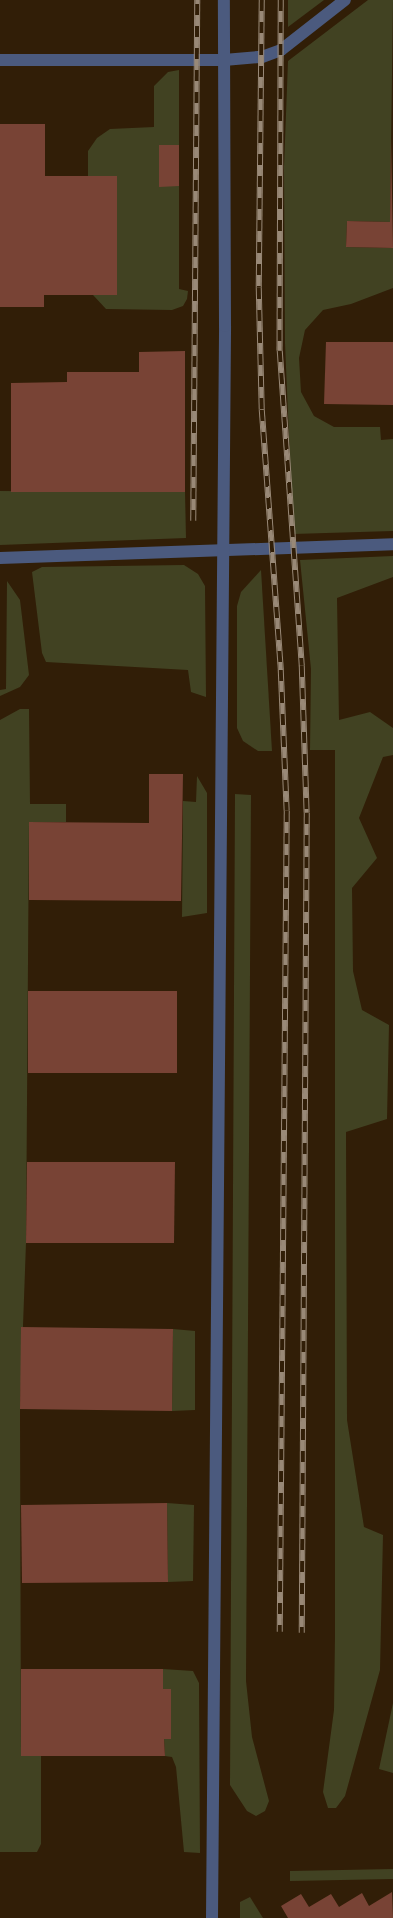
<!DOCTYPE html>
<html>
<head>
<meta charset="utf-8">
<style>
	body { margin:0 }
	#map { position:relative; width:393px; height:1918px; overflow:hidden; background:#311e07; font-family:Mulish,sans-serif }
	div>[style] { position:absolute }
	.green>* { inset:0; background:#414222 }
	.building>* { inset:0; background:#784335 }
	.lane>* { height:12px; margin:-6px; padding:0 6px; transform-origin:6px; border-radius:6px; background:#4b5a7e }
	.rail>* { height:5.5px; margin-top:-2.75px; transform-origin:0; background:repeating-linear-gradient(90deg,#311e07 0 11px,#998977 0 22px); box-sizing:border-box; border-block:1px solid #998977 }
	span { translate:-50% -50%; white-space:nowrap; text-align:center; line-height:1.15; -webkit-text-stroke:4px #311e07; paint-order:stroke }
</style>
</head>
<body>
<div id="map">
	<div class="green">
		<i style="clip-path:polygon(288px 0,324px 0,288px 27px)"></i>
		<i style="clip-path:polygon(368px 0,393px 0,390px 222px,347px 221px,346px 247px,393px 248px,393px 288px,351px 304px,323px 310px,305px 330px,299px 358px,301px 392px,314px 416px,334px 427px,380px 427px,381px 440px,393px 439px,393px 531px,293px 534px,285px 343px,284px 167px,288px 61px)"></i>
		<i style="clip-path:polygon(179px 70px,179px 145px,159px 145px,159px 186px,179px 186px,179px 289px,188px 291px,187px 299px,183px 306px,172px 310px,106px 309px,93px 295px,117px 294px,117px 176px,88px 176px,88px 151px,97px 138px,110px 129px,154px 127px,154px 86px,168px 72px)"></i>
		<i style="clip-path:polygon(0 491px,185px 492px,186px 538px,0 545px)"></i>
		<i style="clip-path:polygon(393px 556px,393px 577px,337px 598px,339px 720px,370px 712px,393px 728px,393px 755px,383px 757px,359px 818px,377px 858px,352px 888px,353px 971px,362px 1010px,389px 1025px,387px 1119px,346px 1132px,347px 1420px,364px 1527px,383px 1535px,380px 1670px,345px 1796px,336px 1808px,328px 1808px,323px 1792px,334px 1710px,335px 1635px,335px 750px,310px 750px,311px 669px,300px 560px)"></i>
		<i style="clip-path:polygon(184px 565px,198px 574px,205px 586px,206px 697px,191px 692px,188px 670px,46px 662px,42px 653px,32px 572px,42px 567px)"></i>
		<i style="clip-path:polygon(261px 570px,272px 751px,258px 751px,243px 741px,237px 728px,237px 606px,241px 592px)"></i>
		<i style="clip-path:polygon(7px 581px,20px 600px,29px 675px,20px 687px,0 696px,0 690px,6px 689px)"></i>
		<i style="clip-path:polygon(20px 709px,29px 709px,30px 804px,66px 804px,66px 822px,29px 822px,26px 1243px,20px 1409px,21px 1756px,41px 1756px,41px 1844px,37px 1852px,0 1852px,0 720px)"></i>
		<i style="clip-path:polygon(197px 776px,207px 793px,207px 913px,182px 917px,183px 801px,196px 802px)"></i>
		<i style="clip-path:polygon(235px 794px,251px 795px,246px 1681px,252px 1737px,269px 1801px,265px 1811px,256px 1816px,247px 1811px,230px 1785px)"></i>
		<i style="clip-path:polygon(173px 1329px,195px 1331px,195px 1410px,172px 1411px)"></i>
		<i style="clip-path:polygon(167px 1503px,194px 1505px,193px 1581px,168px 1582px)"></i>
		<i style="clip-path:polygon(163px 1669px,193px 1671px,199px 1683px,200px 1853px,184px 1852px,176px 1767px,172px 1757px,165px 1756px,164px 1739px,171px 1739px,171px 1689px,163px 1689px)"></i>
		<i style="clip-path:polygon(393px 1703px,393px 1773px,379px 1769px)"></i>
		<i style="clip-path:polygon(393px 1869px,393px 1879px,290px 1881px,290px 1871px)"></i>
		<i style="clip-path:polygon(250px 1897px,263px 1918px,240px 1918px,240px 1902px)"></i>
	</div>
	<div class="building">
		<i style="clip-path:polygon(0 124px,45px 124px,45px 176px,117px 176px,117px 295px,44px 295px,44px 307px,0 307px)"></i>
		<i style="clip-path:polygon(391px 137px,393px 248px,346px 247px,347px 221px,390px 222px)"></i>
		<i style="clip-path:polygon(159px 145px,179px 145px,179px 186px,159px 187px)"></i>
		<i style="clip-path:polygon(326px 342px,393px 342px,393px 405px,324px 404px)"></i>
		<i style="clip-path:polygon(185px 351px,185px 492px,11px 492px,11px 383px,67px 382px,67px 372px,139px 372px,139px 352px)"></i>
		<i style="clip-path:polygon(149px 774px,183px 774px,181px 901px,29px 900px,29px 822px,149px 823px)"></i>
		<i style="clip-path:polygon(28px 991px,177px 991px,177px 1073px,28px 1073px)"></i>
		<i style="clip-path:polygon(27px 1162px,175px 1162px,174px 1243px,26px 1243px)"></i>
		<i style="clip-path:polygon(21px 1327px,173px 1329px,172px 1411px,20px 1409px)"></i>
		<i style="clip-path:polygon(167px 1503px,168px 1582px,22px 1583px,21px 1505px)"></i>
		<i style="clip-path:polygon(21px 1669px,163px 1669px,163px 1689px,171px 1689px,171px 1739px,164px 1739px,165px 1756px,21px 1756px)"></i>
		<i style="clip-path:polygon(392px 1892px,393px 1918px,288px 1918px,281px 1906px,301px 1894px,309px 1907px,331px 1894px,339px 1907px,362px 1893px,369px 1906px)"></i>
	</div>
	<div class="lane">
		<i style="left:0;top:60px;width:224px"></i>
		<i style="left:224px;top:60px;width:38px;rotate:-5deg"></i>
		<i style="left:262px;top:57px;width:20px;rotate:-20deg"></i>
		<i style="left:281px;top:50px;width:81px;rotate:-38deg"></i>
		<i style="left:0;top:558px;width:393px;rotate:-2deg"></i>
		<i style="left:212px;top:1918px;width:1592px;rotate:-89.53deg"></i>
		<i style="left:225px;top:326px;width:326px;rotate:-90.2deg"></i>
	</div>
	<div class="rail">
		<i style="left:262px;top:0;width:288px;rotate:90.6deg"></i>
		<i style="left:259px;top:288px;width:122px;rotate:88.6deg"></i>
		<i style="left:262px;top:410px;width:261px;rotate:85.8deg"></i>
		<i style="left:281px;top:670px;width:141px;rotate:87.6deg"></i>
		<i style="left:287px;top:811px;width:821px;rotate:90.49deg"></i>
		<i style="left:281px;top:0;width:351px;rotate:90.2deg"></i>
		<i style="left:280px;top:351px;width:316px;rotate:86deg"></i>
		<i style="left:302px;top:666px;width:147px;rotate:88.1deg"></i>
		<i style="left:307px;top:813px;width:820px;rotate:90.35deg"></i>
		<i style="left:193px;top:521px;width:521px;rotate:-89.56deg"></i>
	</div>
</div>
</body>
</html>
